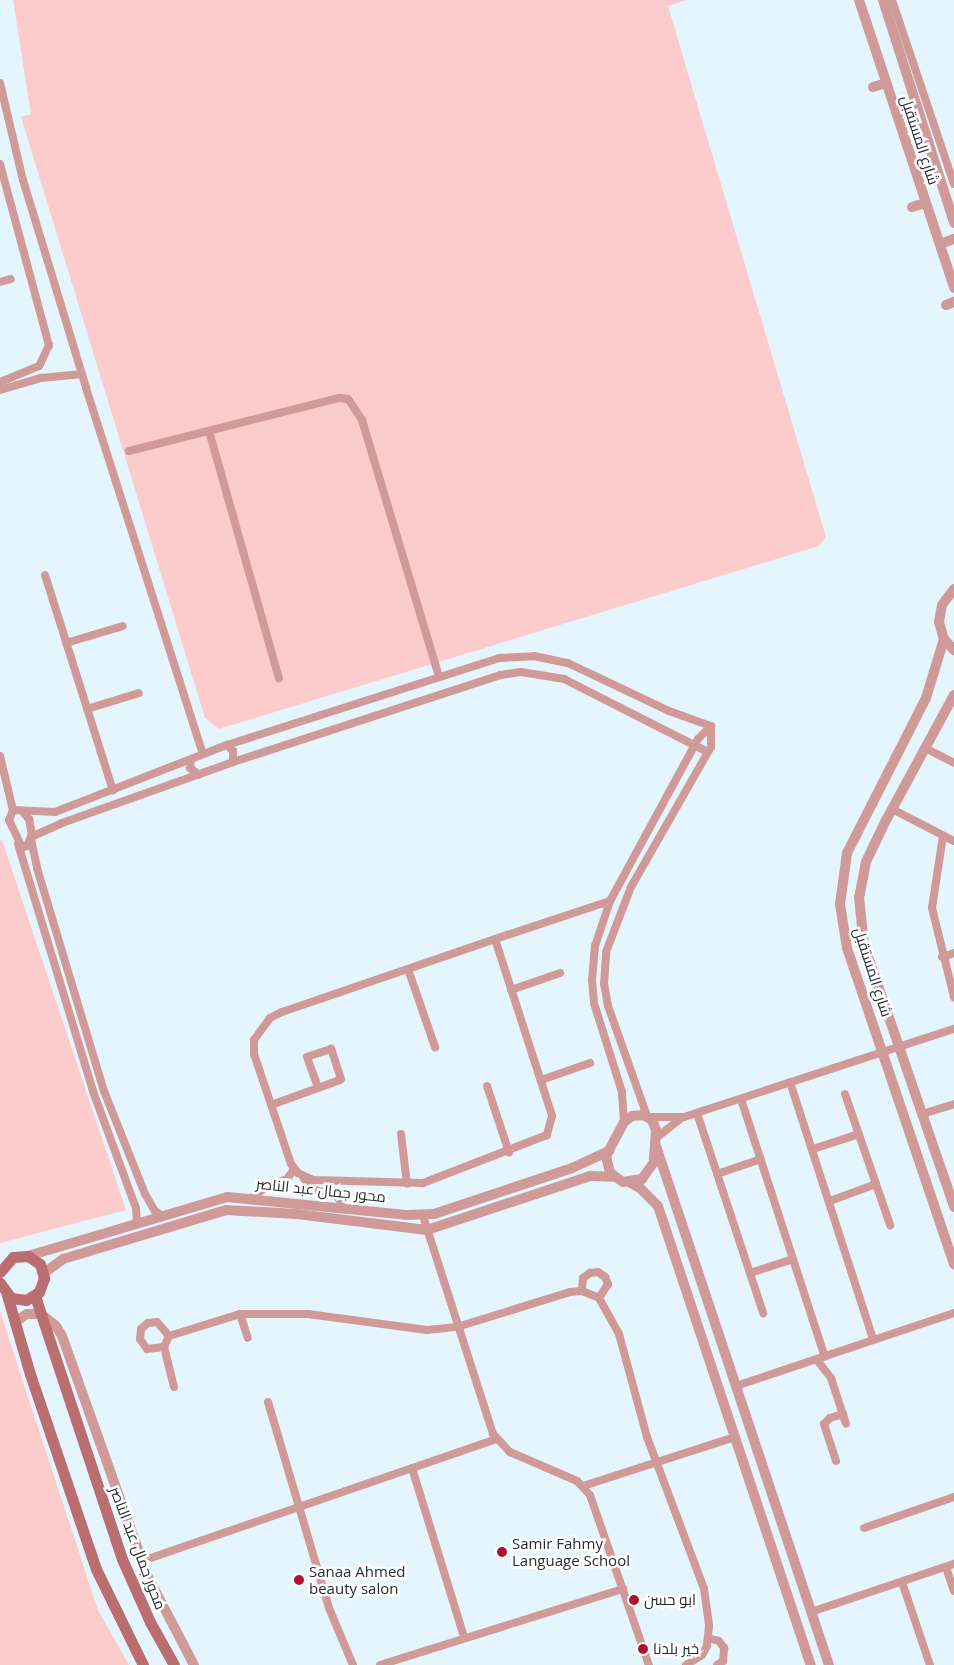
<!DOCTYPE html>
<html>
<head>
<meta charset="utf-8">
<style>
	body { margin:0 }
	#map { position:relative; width:954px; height:1665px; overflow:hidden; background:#e5f5fe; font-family:"Open Sans",Cairo,sans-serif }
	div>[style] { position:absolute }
	.green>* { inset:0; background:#fbcccb }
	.minor>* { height:8px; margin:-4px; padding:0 4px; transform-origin:4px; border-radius:4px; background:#d09a99 }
	.tertiary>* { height:10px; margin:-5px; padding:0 5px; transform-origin:5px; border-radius:5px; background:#d09a99 }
	.secondary>* { height:11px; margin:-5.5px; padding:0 5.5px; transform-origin:5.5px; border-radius:5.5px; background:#bb6e6f }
	.dots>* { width:14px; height:14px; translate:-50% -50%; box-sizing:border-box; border:2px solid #fff; border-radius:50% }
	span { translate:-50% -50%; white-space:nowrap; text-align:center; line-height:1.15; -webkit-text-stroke:5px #fff; paint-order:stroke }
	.street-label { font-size:15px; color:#262c2f }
	.poi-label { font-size:15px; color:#262c2f }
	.left { translate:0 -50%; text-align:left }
</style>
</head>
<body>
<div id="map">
	<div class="green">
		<i style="clip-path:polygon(13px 0,687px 0,668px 6px,826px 537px,819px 546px,219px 729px,205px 718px,21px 117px,31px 114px)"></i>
		<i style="clip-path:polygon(2px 840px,126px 1210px,0 1243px,0 841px)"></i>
		<i style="clip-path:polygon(0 1311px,98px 1610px,129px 1665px,0 1665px)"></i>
	</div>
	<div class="minor">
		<i style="left:892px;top:0;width:194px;rotate:71.4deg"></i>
		<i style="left:0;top:83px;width:100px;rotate:76.7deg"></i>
		<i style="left:23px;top:180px;width:217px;rotate:73.1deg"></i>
		<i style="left:86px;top:388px;width:384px;rotate:72.3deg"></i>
		<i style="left:0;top:164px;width:188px;rotate:74.9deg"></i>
		<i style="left:49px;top:345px;width:23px;rotate:115deg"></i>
		<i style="left:39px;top:366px;width:42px;rotate:157.7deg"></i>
		<i style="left:0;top:282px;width:11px;rotate:-15deg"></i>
		<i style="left:0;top:390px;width:43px;rotate:-16.3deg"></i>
		<i style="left:41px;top:378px;width:41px;rotate:-5.6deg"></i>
		<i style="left:209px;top:431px;width:257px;rotate:74.2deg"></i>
		<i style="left:129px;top:451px;width:217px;rotate:-14.2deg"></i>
		<i style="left:339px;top:398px;width:9px;rotate:6deg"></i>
		<i style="left:348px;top:399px;width:25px;rotate:56deg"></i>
		<i style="left:362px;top:420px;width:267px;rotate:73.3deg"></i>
		<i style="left:45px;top:575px;width:226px;rotate:72.5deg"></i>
		<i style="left:66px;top:643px;width:59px;rotate:-16.6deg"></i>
		<i style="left:87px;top:709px;width:54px;rotate:-17.1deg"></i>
		<i style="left:227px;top:745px;width:8px;rotate:45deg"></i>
		<i style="left:233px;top:751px;width:11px;rotate:90deg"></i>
		<i style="left:925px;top:748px;width:33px;rotate:27deg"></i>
		<i style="left:0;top:756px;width:56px;rotate:76.5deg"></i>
		<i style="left:191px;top:760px;width:8px;rotate:97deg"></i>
		<i style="left:190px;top:768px;width:11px;rotate:38deg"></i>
		<i style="left:892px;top:809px;width:70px;rotate:27.3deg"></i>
		<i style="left:22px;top:811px;width:11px;rotate:49deg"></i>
		<i style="left:29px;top:819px;width:15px;rotate:79deg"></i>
		<i style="left:32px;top:834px;width:13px;rotate:113deg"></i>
		<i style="left:27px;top:846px;width:5px;rotate:169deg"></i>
		<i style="left:22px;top:847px;width:30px;rotate:-116deg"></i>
		<i style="left:9px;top:820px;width:11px;rotate:-68deg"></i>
		<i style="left:13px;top:810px;width:42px;rotate:2.7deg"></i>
		<i style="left:55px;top:812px;width:185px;rotate:-21.3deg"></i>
		<i style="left:227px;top:745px;width:286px;rotate:-17.7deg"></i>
		<i style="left:499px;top:658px;width:35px;rotate:-3deg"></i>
		<i style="left:534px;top:656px;width:35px;rotate:12deg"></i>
		<i style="left:568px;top:663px;width:112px;rotate:25.4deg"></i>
		<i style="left:669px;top:711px;width:45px;rotate:19.7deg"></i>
		<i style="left:943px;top:836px;width:73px;rotate:98.7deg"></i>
		<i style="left:932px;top:908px;width:92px;rotate:76.1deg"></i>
		<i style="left:31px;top:837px;width:34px;rotate:-24deg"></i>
		<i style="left:62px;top:823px;width:182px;rotate:-19.6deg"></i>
		<i style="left:233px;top:762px;width:281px;rotate:-18deg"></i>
		<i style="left:500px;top:675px;width:21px;rotate:-8deg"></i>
		<i style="left:521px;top:672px;width:44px;rotate:9.2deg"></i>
		<i style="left:564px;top:679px;width:161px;rotate:26.9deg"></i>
		<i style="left:31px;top:839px;width:30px;rotate:78deg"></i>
		<i style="left:37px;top:868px;width:233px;rotate:73.3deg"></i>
		<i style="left:104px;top:1091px;width:111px;rotate:68.3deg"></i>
		<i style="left:145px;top:1194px;width:20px;rotate:60deg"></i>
		<i style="left:155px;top:1211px;width:7px;rotate:34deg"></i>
		<i style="left:18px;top:844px;width:261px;rotate:73.1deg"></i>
		<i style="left:94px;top:1094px;width:121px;rotate:69.8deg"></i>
		<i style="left:136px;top:1208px;width:14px;rotate:86deg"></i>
		<i style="left:495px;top:939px;width:186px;rotate:72.1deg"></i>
		<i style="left:552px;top:1116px;width:20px;rotate:105deg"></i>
		<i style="left:547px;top:1135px;width:133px;rotate:158.8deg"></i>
		<i style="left:423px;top:1183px;width:110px;rotate:-178.4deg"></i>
		<i style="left:313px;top:1180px;width:17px;rotate:-155deg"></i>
		<i style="left:298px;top:1173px;width:11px;rotate:-128deg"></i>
		<i style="left:291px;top:1164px;width:116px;rotate:-108.6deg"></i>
		<i style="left:254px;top:1054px;width:14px;rotate:-90deg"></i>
		<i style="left:254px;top:1040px;width:27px;rotate:-54deg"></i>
		<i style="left:270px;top:1018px;width:13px;rotate:-27deg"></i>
		<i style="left:282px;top:1012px;width:225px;rotate:-18.9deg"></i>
		<i style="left:495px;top:939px;width:121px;rotate:-18.3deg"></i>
		<i style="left:942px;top:957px;width:13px;rotate:-18deg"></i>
		<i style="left:408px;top:969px;width:83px;rotate:70.9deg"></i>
		<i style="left:511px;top:990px;width:52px;rotate:-19.1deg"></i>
		<i style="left:541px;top:1080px;width:52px;rotate:-19.1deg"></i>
		<i style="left:790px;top:1082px;width:270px;rotate:72.1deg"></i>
		<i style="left:487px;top:1086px;width:70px;rotate:71.6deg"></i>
		<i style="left:845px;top:1094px;width:139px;rotate:71deg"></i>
		<i style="left:741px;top:1099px;width:271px;rotate:72deg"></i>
		<i style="left:271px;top:1105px;width:50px;rotate:-19.9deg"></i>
		<i style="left:318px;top:1088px;width:23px;rotate:-20deg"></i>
		<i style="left:340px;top:1080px;width:1px;rotate:-45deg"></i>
		<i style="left:341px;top:1079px;width:32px;rotate:-108deg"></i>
		<i style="left:331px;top:1049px;width:25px;rotate:162deg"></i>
		<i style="left:307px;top:1057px;width:33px;rotate:70deg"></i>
		<i style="left:697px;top:1113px;width:211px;rotate:71.7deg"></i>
		<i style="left:922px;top:1114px;width:34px;rotate:-17deg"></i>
		<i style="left:647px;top:1116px;width:117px;rotate:-109.5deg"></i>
		<i style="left:608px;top:1006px;width:22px;rotate:-100deg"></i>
		<i style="left:604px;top:984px;width:32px;rotate:-86deg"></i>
		<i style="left:606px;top:952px;width:70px;rotate:-69deg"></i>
		<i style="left:631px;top:887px;width:161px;rotate:-60.3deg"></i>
		<i style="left:711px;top:747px;width:21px;rotate:-90deg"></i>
		<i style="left:648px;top:1117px;width:36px"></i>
		<i style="left:684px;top:1117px;width:284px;rotate:-18.1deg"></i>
		<i style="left:624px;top:1122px;width:30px;rotate:-94deg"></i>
		<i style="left:622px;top:1092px;width:93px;rotate:-107.5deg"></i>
		<i style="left:594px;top:1003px;width:23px;rotate:-95deg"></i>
		<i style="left:592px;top:980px;width:34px;rotate:-85deg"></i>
		<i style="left:595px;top:946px;width:47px;rotate:-71.6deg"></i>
		<i style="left:610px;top:901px;width:184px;rotate:-61.5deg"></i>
		<i style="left:698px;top:739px;width:18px;rotate:-45deg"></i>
		<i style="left:401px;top:1134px;width:50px;rotate:83.2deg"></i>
		<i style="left:656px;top:1138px;width:33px;rotate:-38deg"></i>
		<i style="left:813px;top:1149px;width:48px;rotate:-18.1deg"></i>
		<i style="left:717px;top:1174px;width:46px;rotate:-18.8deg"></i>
		<i style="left:303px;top:1177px;width:13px;rotate:58deg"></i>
		<i style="left:310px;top:1188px;width:29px;rotate:18deg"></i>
		<i style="left:338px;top:1197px;width:11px;rotate:63deg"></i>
		<i style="left:253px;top:1197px;width:16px;rotate:-38deg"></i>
		<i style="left:266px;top:1187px;width:22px;rotate:-21deg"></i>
		<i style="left:287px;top:1179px;width:12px;rotate:-55deg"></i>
		<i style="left:830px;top:1201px;width:49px;rotate:-20.3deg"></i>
		<i style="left:423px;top:1216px;width:229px;rotate:72.2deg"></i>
		<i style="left:493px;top:1434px;width:25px;rotate:47deg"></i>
		<i style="left:510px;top:1452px;width:73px;rotate:23.4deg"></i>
		<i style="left:577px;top:1481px;width:19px;rotate:47deg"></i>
		<i style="left:590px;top:1495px;width:180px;rotate:70.9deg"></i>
		<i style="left:750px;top:1273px;width:45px;rotate:-18deg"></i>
		<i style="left:582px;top:1291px;width:13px;rotate:-86deg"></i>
		<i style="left:583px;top:1278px;width:9px;rotate:-36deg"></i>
		<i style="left:590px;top:1273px;width:8px;rotate:-7deg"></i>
		<i style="left:598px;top:1272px;width:9px;rotate:36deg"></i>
		<i style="left:605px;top:1277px;width:8px;rotate:67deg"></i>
		<i style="left:608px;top:1284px;width:17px;rotate:123deg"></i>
		<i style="left:240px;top:1314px;width:25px;rotate:72deg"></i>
		<i style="left:164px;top:1347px;width:17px;rotate:173deg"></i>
		<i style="left:147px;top:1349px;width:12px;rotate:-125deg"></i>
		<i style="left:140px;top:1339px;width:10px;rotate:-84deg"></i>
		<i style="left:141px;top:1329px;width:9px;rotate:-41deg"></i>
		<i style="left:148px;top:1323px;width:9px;rotate:-6deg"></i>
		<i style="left:157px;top:1322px;width:18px;rotate:49deg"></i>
		<i style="left:817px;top:1360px;width:23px;rotate:52deg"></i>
		<i style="left:831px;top:1378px;width:48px;rotate:71.9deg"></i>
		<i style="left:736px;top:1386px;width:230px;rotate:-18.5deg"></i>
		<i style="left:174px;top:1387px;width:41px;rotate:-104deg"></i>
		<i style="left:164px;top:1347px;width:12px;rotate:-66deg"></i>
		<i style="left:169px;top:1336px;width:74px;rotate:-17.2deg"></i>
		<i style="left:240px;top:1314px;width:68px"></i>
		<i style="left:308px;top:1314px;width:120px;rotate:7.7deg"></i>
		<i style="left:427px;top:1330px;width:30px;rotate:-6deg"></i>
		<i style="left:457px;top:1327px;width:118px;rotate:-17.2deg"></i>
		<i style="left:570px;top:1292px;width:12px;rotate:-5deg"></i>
		<i style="left:582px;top:1291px;width:18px;rotate:22deg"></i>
		<i style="left:599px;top:1298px;width:41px;rotate:60.9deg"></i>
		<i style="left:619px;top:1334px;width:107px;rotate:74.8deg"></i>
		<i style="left:647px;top:1437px;width:162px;rotate:69.4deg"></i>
		<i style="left:704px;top:1589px;width:37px;rotate:82deg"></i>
		<i style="left:709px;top:1626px;width:20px;rotate:96deg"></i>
		<i style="left:707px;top:1646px;width:10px;rotate:119deg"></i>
		<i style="left:702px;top:1655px;width:19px;rotate:148deg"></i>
		<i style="left:268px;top:1402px;width:215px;rotate:73.5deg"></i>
		<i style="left:329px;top:1608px;width:62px;rotate:67.2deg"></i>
		<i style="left:836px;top:1461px;width:39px;rotate:-108deg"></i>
		<i style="left:824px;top:1424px;width:8px;rotate:-45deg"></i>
		<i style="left:830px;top:1418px;width:14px;rotate:-17deg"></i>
		<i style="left:412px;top:1468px;width:177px;rotate:72.9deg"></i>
		<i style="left:583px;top:1486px;width:160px;rotate:-17.9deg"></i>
		<i style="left:864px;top:1528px;width:95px;rotate:-19deg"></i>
		<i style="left:142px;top:1561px;width:375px;rotate:-19deg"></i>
		<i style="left:946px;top:1567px;width:25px;rotate:72deg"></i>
		<i style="left:902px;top:1582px;width:88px;rotate:71.4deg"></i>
		<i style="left:811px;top:1612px;width:151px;rotate:-18.6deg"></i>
		<i style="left:708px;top:1638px;width:11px;rotate:15deg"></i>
		<i style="left:719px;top:1641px;width:9px;rotate:54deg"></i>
		<i style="left:724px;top:1648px;width:13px;rotate:94deg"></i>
		<i style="left:723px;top:1661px;width:7px;rotate:146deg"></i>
		<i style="left:380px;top:1665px;width:255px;rotate:-17.4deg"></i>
	</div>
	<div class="tertiary">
		<i style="left:859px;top:0;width:303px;rotate:71.7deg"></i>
		<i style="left:883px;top:0;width:234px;rotate:72.3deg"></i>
		<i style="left:873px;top:87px;width:14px;rotate:-17deg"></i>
		<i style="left:912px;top:207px;width:14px;rotate:-17deg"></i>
		<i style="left:940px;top:244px;width:15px;rotate:-20deg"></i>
		<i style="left:946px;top:305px;width:9px;rotate:-21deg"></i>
		<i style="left:954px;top:589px;width:20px;rotate:127deg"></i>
		<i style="left:942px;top:605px;width:17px;rotate:100deg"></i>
		<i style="left:939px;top:622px;width:18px;rotate:74deg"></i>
		<i style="left:944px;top:639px;width:15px;rotate:48deg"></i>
		<i style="left:944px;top:639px;width:62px;rotate:107deg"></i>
		<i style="left:926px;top:698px;width:174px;rotate:117deg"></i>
		<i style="left:847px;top:853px;width:51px;rotate:97.8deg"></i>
		<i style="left:840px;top:904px;width:45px;rotate:81deg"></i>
		<i style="left:847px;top:948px;width:334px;rotate:71.3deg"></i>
		<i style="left:954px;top:695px;width:142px;rotate:118.5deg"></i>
		<i style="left:886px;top:820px;width:47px;rotate:115.5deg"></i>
		<i style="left:866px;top:862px;width:36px;rotate:101deg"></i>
		<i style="left:859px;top:897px;width:48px;rotate:84.1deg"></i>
		<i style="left:864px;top:945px;width:277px;rotate:71deg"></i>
		<i style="left:643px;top:1115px;width:10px;rotate:29deg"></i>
		<i style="left:652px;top:1120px;width:11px;rotate:68deg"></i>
		<i style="left:656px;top:1130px;width:32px;rotate:94deg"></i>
		<i style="left:654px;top:1162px;width:21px;rotate:125deg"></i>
		<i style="left:642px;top:1179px;width:19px;rotate:171deg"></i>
		<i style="left:623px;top:1182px;width:16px;rotate:-145deg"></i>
		<i style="left:610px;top:1173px;width:17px;rotate:-103deg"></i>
		<i style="left:606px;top:1156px;width:38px;rotate:-62deg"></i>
		<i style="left:624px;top:1122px;width:10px;rotate:-37deg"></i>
		<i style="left:632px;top:1116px;width:11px;rotate:-5deg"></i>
		<i style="left:655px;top:1143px;width:550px;rotate:71.57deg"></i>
		<i style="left:629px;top:1182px;width:13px;rotate:29deg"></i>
		<i style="left:640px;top:1188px;width:25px;rotate:45deg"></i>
		<i style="left:658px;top:1206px;width:484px;rotate:71.6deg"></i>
		<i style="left:28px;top:1256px;width:208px;rotate:-16.5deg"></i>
		<i style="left:227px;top:1197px;width:180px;rotate:5.7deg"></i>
		<i style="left:406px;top:1215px;width:28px;rotate:-2deg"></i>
		<i style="left:434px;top:1214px;width:145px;rotate:-18.4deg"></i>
		<i style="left:572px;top:1168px;width:41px;rotate:-24.7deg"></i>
		<i style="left:44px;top:1273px;width:24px;rotate:-36deg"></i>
		<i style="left:63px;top:1259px;width:170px;rotate:-16.7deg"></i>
		<i style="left:226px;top:1210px;width:71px;rotate:3.2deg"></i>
		<i style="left:297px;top:1214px;width:131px;rotate:7deg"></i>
		<i style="left:427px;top:1230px;width:172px;rotate:-18.3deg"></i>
		<i style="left:590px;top:1176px;width:23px;rotate:2deg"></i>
		<i style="left:15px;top:1322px;width:14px;rotate:-34deg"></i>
		<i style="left:27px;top:1314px;width:14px"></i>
		<i style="left:41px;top:1314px;width:19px;rotate:39deg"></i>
		<i style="left:56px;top:1326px;width:12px;rotate:59deg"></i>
		<i style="left:62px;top:1336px;width:256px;rotate:70.4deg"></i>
		<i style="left:148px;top:1577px;width:99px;rotate:62.4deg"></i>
	</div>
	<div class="secondary">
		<i style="left:0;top:1272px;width:20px;rotate:-49deg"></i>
		<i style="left:13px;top:1257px;width:15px;rotate:-4deg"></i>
		<i style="left:28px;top:1256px;width:14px;rotate:34deg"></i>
		<i style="left:40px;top:1264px;width:15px;rotate:74deg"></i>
		<i style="left:44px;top:1278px;width:15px;rotate:110deg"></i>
		<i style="left:39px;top:1292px;width:15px;rotate:148deg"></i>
		<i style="left:26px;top:1300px;width:15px;rotate:-172deg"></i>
		<i style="left:11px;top:1298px;width:19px;rotate:-126deg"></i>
		<i style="left:7px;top:1295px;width:82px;rotate:73.8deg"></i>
		<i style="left:30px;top:1374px;width:206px;rotate:71.3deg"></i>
		<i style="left:96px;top:1569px;width:107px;rotate:63.9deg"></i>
		<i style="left:35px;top:1296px;width:277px;rotate:71.7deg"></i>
		<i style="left:122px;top:1559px;width:69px;rotate:66deg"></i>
		<i style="left:150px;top:1622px;width:49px;rotate:60.8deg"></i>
	</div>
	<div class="dots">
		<i style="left:502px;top:1552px;background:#aa132f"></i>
		<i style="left:299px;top:1580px;background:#aa132f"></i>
		<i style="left:634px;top:1600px;background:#aa132f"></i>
		<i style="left:643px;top:1649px;background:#aa132f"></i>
	</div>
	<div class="street-label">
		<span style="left:920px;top:140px;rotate:72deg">شارع المستقبل</span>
		<span style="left:873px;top:972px;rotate:72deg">شارع المستقبل</span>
		<span style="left:321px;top:1190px;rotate:6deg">محور جمال عبد الناصر</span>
		<span style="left:138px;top:1548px;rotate:69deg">محور جمال عبد الناصر</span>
	</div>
	<div class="poi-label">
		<span class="left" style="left:512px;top:1552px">Samir Fahmy<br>Language School</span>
		<span class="left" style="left:309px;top:1580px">Sanaa Ahmed<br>beauty salon</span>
		<span class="left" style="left:644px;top:1600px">ابو حسن</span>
		<span class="left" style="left:653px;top:1649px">خير بلدنا</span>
	</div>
</div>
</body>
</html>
